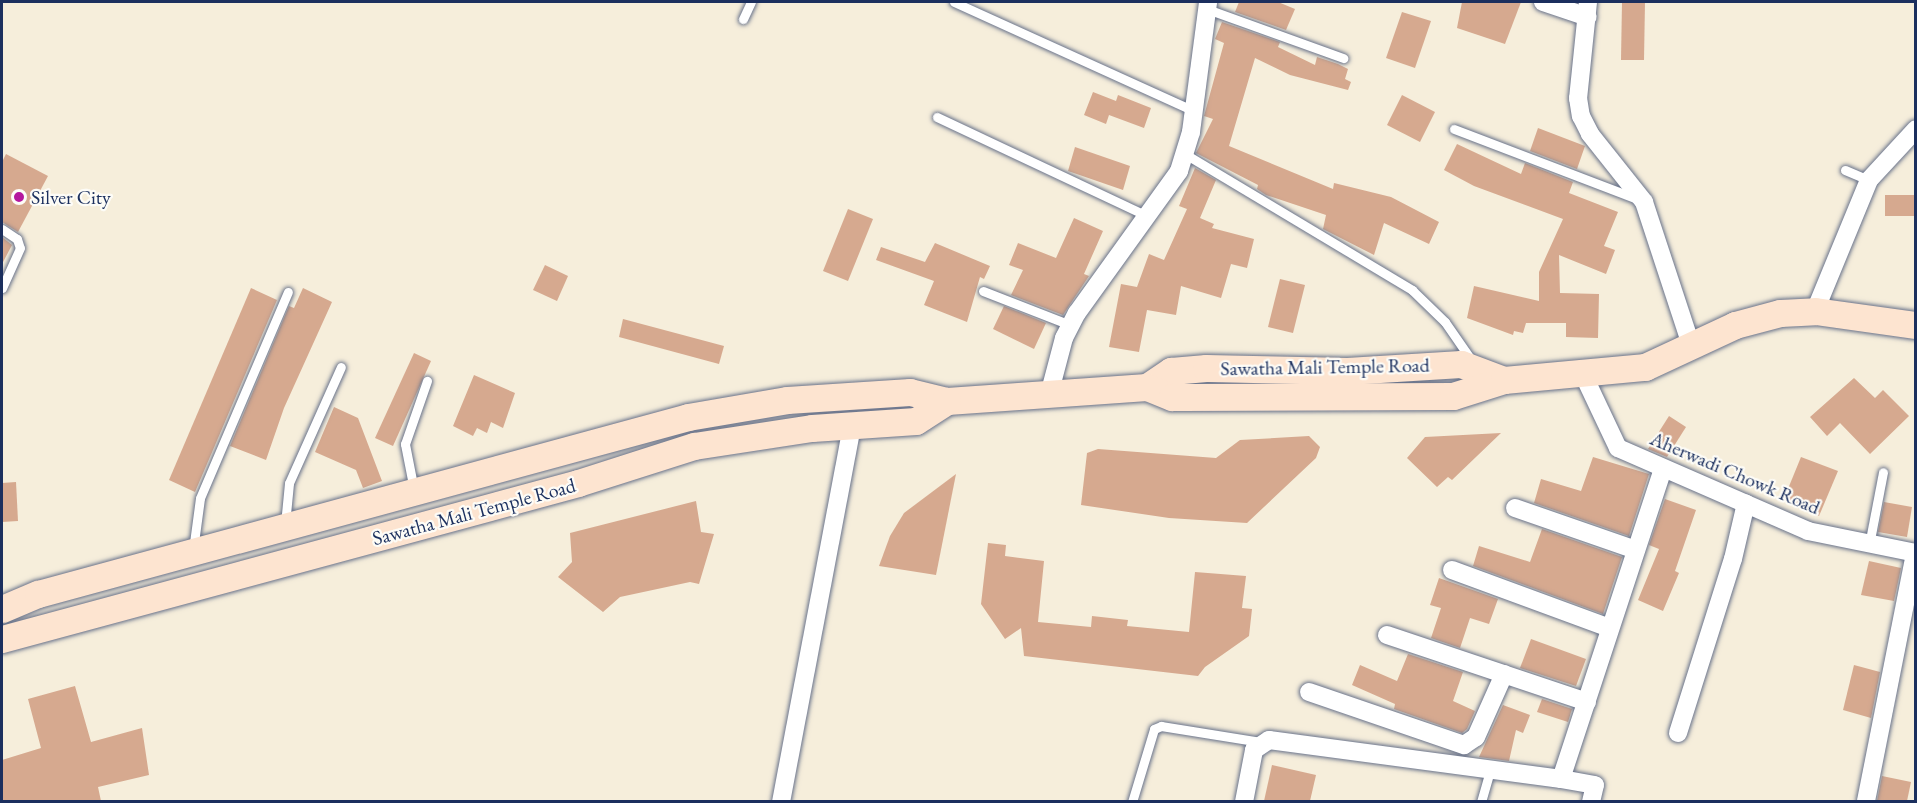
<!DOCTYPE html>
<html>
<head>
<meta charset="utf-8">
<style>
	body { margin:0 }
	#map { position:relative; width:1917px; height:803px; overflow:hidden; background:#f6eedb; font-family:"EB Garamond",serif }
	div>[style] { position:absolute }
	.building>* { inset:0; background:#d6a98f }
	.roads { filter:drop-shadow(0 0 2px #68728a) drop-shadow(0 0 2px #68728a) }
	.lane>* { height:9px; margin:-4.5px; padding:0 4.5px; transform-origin:4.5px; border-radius:4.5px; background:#fff }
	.street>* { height:18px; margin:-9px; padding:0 9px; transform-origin:9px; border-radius:9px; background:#fff }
	.secondary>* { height:27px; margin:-13.5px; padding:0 13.5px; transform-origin:13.5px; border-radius:13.5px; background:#fde4d0 }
	.dots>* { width:16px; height:16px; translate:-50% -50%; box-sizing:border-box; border:3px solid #fdfcf7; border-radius:50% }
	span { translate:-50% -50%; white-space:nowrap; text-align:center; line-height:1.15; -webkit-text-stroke:4.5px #fdfcf7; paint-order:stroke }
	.poi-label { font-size:20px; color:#1b2f5e }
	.left { translate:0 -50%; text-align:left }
	.street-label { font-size:20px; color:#1b2f5e }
	.frame { position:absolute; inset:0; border:3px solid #1b2f5e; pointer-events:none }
</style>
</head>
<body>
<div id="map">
	<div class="building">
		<i style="clip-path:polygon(1239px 2px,1278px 2px,1295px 9px,1286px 30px,1235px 12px)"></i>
		<i style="clip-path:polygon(1462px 2px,1521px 2px,1505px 44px,1457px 28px)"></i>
		<i style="clip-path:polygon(1622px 2px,1645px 2px,1644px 60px,1621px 60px)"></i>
		<i style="clip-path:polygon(1402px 12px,1431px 21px,1415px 68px,1386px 58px)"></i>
		<i style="clip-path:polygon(1222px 22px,1280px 42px,1278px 47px,1315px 65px,1317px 57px,1338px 64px,1348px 69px,1345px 79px,1351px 82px,1348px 90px,1290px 75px,1255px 58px,1229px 146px,1333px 189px,1334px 183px,1391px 197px,1439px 222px,1429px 244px,1384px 223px,1374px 255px,1323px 229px,1326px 215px,1266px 195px,1257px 189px,1258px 185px,1196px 153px,1213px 119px,1204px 116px,1224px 43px,1215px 39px)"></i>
		<i style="clip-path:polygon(1093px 92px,1116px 101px,1118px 95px,1151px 108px,1144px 128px,1109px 115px,1106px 124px,1084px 115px)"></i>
		<i style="clip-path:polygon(1402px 95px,1435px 112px,1420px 142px,1387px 125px)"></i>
		<i style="clip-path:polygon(1538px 128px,1585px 146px,1577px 169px,1530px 151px)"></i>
		<i style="clip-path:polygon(1457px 144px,1521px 174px,1525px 163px,1573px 182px,1569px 193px,1618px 212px,1604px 246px,1615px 250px,1606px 274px,1559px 255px,1560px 293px,1599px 294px,1598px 338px,1566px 337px,1566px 323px,1526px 323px,1523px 333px,1514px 331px,1513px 335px,1467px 318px,1474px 286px,1539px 301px,1539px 272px,1563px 219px,1474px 186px,1444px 170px)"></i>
		<i style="clip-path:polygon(1075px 147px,1130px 166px,1123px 190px,1068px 171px)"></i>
		<i style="clip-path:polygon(6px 154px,48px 176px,18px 232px,2px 222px,2px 162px)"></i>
		<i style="clip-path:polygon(1195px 168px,1216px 180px,1200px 218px,1214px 224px,1212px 228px,1254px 239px,1247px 268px,1231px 264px,1221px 298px,1181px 286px,1176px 315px,1147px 310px,1139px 352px,1109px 347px,1121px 284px,1137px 287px,1149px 254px,1164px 260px,1187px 209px,1179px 206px)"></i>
		<i style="clip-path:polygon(1885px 195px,1916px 195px,1916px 216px,1885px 216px)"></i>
		<i style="clip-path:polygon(848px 209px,873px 219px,848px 281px,823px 271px)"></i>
		<i style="clip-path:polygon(1074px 218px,1103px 231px,1084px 274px,1089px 276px,1063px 315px,1011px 295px,1023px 270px,1009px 265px,1018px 243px,1056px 258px)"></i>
		<i style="clip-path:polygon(2px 237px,12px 245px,2px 264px)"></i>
		<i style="clip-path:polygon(935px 243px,990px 266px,984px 279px,980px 277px,967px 322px,924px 305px,934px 281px,876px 260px,881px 247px,925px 262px)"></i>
		<i style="clip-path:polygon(545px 265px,568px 276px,557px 301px,533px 290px)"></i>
		<i style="clip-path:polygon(1280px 279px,1305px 285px,1293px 333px,1268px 327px)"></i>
		<i style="clip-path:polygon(251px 288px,277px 300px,195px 492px,169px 480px)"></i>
		<i style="clip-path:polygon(303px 288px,332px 302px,284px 408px,266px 460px,230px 446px,289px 306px,294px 308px)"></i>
		<i style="clip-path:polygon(1004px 306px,1046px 323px,1034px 349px,993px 329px)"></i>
		<i style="clip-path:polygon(623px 319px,724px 346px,719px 364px,619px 337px)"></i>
		<i style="clip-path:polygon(414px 353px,431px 361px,393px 446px,375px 438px)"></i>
		<i style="clip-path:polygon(474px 375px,515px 393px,503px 428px,491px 422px,487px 433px,477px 428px,473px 436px,453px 426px)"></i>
		<i style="clip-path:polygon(1854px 378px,1875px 398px,1883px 390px,1909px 416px,1870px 454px,1840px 423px,1827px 436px,1810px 417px)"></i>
		<i style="clip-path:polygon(334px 407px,358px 418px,382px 481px,363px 488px,356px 470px,315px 452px)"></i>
		<i style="clip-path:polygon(1669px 416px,1686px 427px,1667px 457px,1648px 449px)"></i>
		<i style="clip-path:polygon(1501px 433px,1452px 480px,1448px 477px,1437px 487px,1407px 458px,1425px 437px)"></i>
		<i style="clip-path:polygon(1309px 436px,1320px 447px,1316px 458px,1247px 523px,1169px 518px,1081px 505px,1087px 453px,1098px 449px,1216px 458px,1240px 440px)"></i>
		<i style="clip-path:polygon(1593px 457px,1649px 474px,1629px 536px,1534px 503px,1541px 479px,1581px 491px)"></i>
		<i style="clip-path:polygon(1801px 457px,1838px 471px,1819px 516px,1783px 501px)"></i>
		<i style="clip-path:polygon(956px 474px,936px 575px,879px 566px,890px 536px,904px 513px)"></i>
		<i style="clip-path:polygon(16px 482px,18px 521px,2px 522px,2px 483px)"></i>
		<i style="clip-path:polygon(1665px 499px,1696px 510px,1675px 571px,1679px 573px,1663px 611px,1638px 600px,1659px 549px,1649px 545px)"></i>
		<i style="clip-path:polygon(696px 501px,701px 532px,714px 534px,699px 584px,690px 582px,620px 597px,603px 612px,558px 577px,572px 562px,570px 533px)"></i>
		<i style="clip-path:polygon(1884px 502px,1912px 507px,1907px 537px,1878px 532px)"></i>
		<i style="clip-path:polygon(1542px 529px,1622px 557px,1603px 614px,1473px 566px,1479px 546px,1530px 562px)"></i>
		<i style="clip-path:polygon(988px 543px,1006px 545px,1005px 556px,1044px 561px,1038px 622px,1091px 627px,1092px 616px,1128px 620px,1127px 626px,1189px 632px,1195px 572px,1246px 576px,1242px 608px,1252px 609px,1249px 636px,1205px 667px,1198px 676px,1024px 656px,1021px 628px,1005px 639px,981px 604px)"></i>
		<i style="clip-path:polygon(1869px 561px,1901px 568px,1894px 601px,1861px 595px)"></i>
		<i style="clip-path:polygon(1439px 578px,1498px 599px,1489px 624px,1470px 618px,1460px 648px,1431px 638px,1441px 608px,1430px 605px)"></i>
		<i style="clip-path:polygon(1531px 639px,1586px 659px,1576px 686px,1520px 668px)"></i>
		<i style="clip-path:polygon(1408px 654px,1463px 672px,1453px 701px,1475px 711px,1467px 729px,1462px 733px,1394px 709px,1395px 704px,1352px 685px,1360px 665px,1397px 681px)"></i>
		<i style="clip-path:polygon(1854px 665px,1880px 672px,1871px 718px,1843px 710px)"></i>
		<i style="clip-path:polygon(75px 686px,91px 742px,142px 728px,149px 775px,98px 787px,101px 801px,2px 801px,2px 760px,41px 748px,28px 699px)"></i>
		<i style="clip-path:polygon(1542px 699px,1572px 709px,1568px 722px,1537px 712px)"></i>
		<i style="clip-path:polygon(1503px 705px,1530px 715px,1523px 733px,1516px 730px,1509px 761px,1479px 757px)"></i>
		<i style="clip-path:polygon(1272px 765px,1316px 775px,1310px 801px,1264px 801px)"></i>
		<i style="clip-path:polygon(1882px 776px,1911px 782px,1907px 801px,1877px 801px)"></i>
	</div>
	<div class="roads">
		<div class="lane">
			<i style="left:954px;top:2px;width:264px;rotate:24.4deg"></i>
			<i style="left:1207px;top:9px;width:145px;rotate:19.8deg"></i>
			<i style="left:743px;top:19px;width:19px;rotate:-65deg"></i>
			<i style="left:937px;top:117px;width:232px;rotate:25.2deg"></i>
			<i style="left:1454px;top:129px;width:196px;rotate:20.9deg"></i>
			<i style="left:1185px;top:154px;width:265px;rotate:30.9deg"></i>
			<i style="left:1412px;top:290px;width:46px;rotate:44.1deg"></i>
			<i style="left:1445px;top:322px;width:47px;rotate:55.3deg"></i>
			<i style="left:1845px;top:170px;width:26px;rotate:23deg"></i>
			<i style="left:2px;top:229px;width:18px;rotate:34deg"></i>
			<i style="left:17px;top:239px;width:9px;rotate:72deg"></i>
			<i style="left:20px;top:248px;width:44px;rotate:114.2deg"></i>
			<i style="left:983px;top:291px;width:93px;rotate:21.3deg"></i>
			<i style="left:414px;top:490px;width:47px;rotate:-101.1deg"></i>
			<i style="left:405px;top:444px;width:67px;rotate:-70.8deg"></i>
			<i style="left:285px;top:524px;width:41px;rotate:-84.4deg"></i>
			<i style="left:289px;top:483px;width:127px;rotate:-65.9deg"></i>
			<i style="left:1869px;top:545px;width:74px;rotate:-79.1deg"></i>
			<i style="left:193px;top:550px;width:52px;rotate:-82.3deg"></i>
			<i style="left:200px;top:498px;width:224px;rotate:-66.9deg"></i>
			<i style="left:1132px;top:802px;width:76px;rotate:-73.2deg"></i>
			<i style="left:1154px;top:729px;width:8px;rotate:-23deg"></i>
			<i style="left:1161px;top:726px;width:101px;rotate:9.1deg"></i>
			<i style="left:1481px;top:802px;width:32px;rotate:-74deg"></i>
		</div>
		<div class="street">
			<i style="left:1543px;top:2px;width:47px;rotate:18.4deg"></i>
			<i style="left:1588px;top:2px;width:97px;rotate:95.9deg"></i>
			<i style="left:1578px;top:98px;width:18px;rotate:81deg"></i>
			<i style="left:1581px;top:116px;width:20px;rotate:63deg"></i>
			<i style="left:1590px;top:134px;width:87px;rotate:51.5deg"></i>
			<i style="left:1644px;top:202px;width:151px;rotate:71.8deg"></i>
			<i style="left:1815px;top:311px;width:142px;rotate:-67.6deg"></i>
			<i style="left:1869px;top:180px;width:69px;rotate:-47.3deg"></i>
			<i style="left:1583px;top:374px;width:82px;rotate:64.7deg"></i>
			<i style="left:1618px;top:448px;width:207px;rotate:23.6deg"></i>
			<i style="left:1808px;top:531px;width:110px;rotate:11.5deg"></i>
			<i style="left:1050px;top:391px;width:55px;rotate:-75.2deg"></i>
			<i style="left:1064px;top:338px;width:28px;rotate:-63deg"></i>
			<i style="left:1077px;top:313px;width:175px;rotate:-54.3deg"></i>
			<i style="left:1179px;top:171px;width:41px;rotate:-72.9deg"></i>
			<i style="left:1191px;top:132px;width:131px;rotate:-82.5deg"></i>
			<i style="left:1515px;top:508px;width:128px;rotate:19.1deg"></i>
			<i style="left:1452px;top:570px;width:168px;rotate:20.2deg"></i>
			<i style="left:1387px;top:635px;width:211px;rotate:18.5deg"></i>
			<i style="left:1309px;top:692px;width:164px;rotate:18.9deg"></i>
			<i style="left:1464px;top:745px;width:14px;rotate:-34deg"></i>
			<i style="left:1476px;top:737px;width:69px;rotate:-66deg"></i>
			<i style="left:1678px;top:733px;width:182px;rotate:-72.5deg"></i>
			<i style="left:1733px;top:559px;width:57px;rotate:-76.9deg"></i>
			<i style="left:1866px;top:801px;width:253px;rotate:-78.8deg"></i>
			<i style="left:781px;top:802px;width:384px;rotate:-79.3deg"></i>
			<i style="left:1244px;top:802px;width:53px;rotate:-79.1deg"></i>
			<i style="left:1254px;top:750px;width:18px;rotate:-34deg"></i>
			<i style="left:1269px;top:740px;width:295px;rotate:7.6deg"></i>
			<i style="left:1591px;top:802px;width:17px;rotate:-77deg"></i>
			<i style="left:1595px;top:785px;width:35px;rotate:-170deg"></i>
			<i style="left:1561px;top:779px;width:327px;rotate:-71.8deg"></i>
		</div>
		<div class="secondary">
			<i style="left:1147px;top:387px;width:29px;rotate:-34deg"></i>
			<i style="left:1171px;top:371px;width:35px;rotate:-5deg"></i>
			<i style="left:1206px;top:368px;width:141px;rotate:1.2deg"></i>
			<i style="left:1347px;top:371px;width:114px;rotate:-3.5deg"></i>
			<i style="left:1461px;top:364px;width:46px;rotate:20.4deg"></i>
			<i style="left:2px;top:609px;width:39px;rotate:-23deg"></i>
			<i style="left:38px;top:594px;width:674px;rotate:-15.23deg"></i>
			<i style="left:688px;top:417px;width:100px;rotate:-9.7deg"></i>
			<i style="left:787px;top:400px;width:123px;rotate:-3.7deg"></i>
			<i style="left:910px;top:392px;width:38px;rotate:14deg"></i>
			<i style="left:947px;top:401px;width:200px;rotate:-4deg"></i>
			<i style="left:1147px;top:387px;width:27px;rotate:22deg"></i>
			<i style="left:1172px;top:397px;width:281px;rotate:-0.2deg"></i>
			<i style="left:1453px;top:396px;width:53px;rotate:-17.4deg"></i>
			<i style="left:1504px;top:380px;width:142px;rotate:-5.3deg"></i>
			<i style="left:1645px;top:367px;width:99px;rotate:-25deg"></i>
			<i style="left:1735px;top:325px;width:47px;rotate:-14.9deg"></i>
			<i style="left:1780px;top:313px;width:35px;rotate:-3deg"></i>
			<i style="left:1815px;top:311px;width:102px;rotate:7.9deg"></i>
			<i style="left:2px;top:639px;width:597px;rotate:-15.15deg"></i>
			<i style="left:578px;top:483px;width:122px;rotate:-17.7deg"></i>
			<i style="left:694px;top:446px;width:119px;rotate:-8.7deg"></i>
			<i style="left:812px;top:428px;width:104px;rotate:-3.9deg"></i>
			<i style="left:916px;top:421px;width:37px;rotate:-33deg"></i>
		</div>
	</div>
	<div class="dots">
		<i style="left:19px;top:197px;background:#b5179e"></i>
	</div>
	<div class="poi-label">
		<span class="left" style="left:31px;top:197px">Silver City</span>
	</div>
	<div class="street-label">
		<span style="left:1325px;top:367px;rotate:-1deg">Sawatha Mali Temple Road</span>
		<span style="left:1735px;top:473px;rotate:23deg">Aherwadi Chowk Road</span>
		<span style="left:474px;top:512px;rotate:-15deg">Sawatha Mali Temple Road</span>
	</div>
	<div class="frame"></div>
</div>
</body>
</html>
